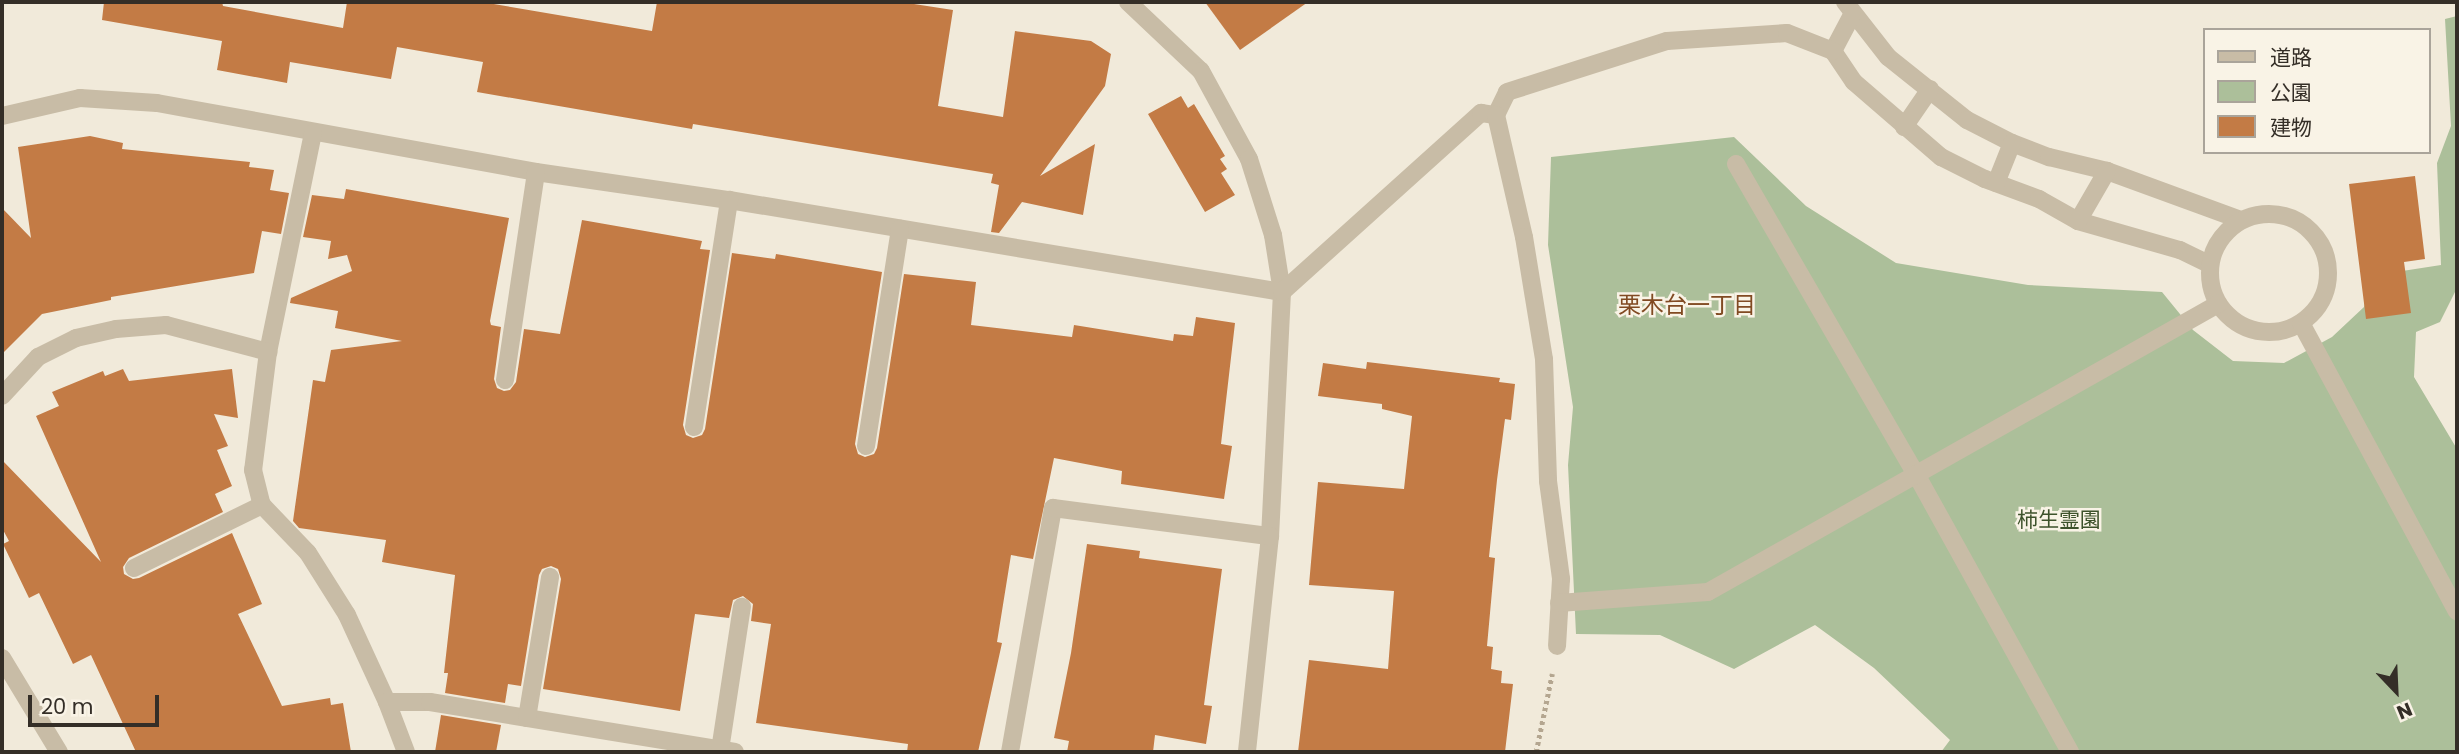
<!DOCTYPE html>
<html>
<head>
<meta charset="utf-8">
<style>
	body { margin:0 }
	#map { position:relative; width:2459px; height:754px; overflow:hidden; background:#f1eada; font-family:Poppins,"Noto Sans JP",sans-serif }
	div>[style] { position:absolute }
	.green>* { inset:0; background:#acbf9a }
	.building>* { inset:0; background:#c37b45 }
	.path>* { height:4.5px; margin-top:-2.25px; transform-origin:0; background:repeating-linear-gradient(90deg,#b4a690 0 3.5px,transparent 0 7px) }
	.minor>* { height:18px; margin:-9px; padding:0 9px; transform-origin:9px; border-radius:9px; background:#c8bca6 }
	.minor>.ring { margin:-9px; padding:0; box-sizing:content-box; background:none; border:18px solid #c8bca6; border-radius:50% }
	span { translate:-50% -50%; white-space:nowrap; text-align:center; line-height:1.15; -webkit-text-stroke:5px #f9f3e6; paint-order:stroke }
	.park-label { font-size:21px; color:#3d522b }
	.neighbourhood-label { font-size:23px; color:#814a22 }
	.frame { position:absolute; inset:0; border:4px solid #342e27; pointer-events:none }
	.legend { position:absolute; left:2203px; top:28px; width:228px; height:126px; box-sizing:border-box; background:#f9f3e6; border:2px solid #aaa49a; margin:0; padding:9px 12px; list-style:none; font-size:21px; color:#342e27 }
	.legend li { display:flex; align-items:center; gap:14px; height:35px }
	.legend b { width:35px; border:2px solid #aaa49a }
	.north { position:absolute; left:2361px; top:656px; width:70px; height:70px; -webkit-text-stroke:5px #f9f3e6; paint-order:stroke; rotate:157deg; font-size:19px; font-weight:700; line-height:28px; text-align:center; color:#342e27 }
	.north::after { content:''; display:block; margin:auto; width:24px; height:32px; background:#342e27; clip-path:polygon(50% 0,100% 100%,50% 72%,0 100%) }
	.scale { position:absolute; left:28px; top:695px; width:131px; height:32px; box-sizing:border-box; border:4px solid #342e27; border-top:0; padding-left:9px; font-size:21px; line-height:24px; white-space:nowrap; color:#342e27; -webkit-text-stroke:5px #f9f3e6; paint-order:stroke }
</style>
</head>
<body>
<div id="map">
	<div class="green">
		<i style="clip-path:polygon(2457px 16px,2457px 288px,2440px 322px,2416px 332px,2414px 377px,2457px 449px,2457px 752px,1941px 752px,1950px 740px,1874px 668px,1815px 625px,1734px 669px,1660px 635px,1576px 634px,1568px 465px,1573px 407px,1548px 245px,1551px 157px,1734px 137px,1806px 206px,1896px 263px,2028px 285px,2162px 292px,2193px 330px,2233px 361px,2284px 363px,2332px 337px,2364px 307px,2370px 276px,2441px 265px,2437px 163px,2451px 126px,2445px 19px)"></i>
	</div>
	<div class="building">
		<i style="clip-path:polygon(104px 2px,222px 2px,223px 6px,343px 28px,347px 2px,482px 2px,652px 31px,657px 2px,901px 2px,953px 10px,938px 106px,1003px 117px,1015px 31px,1091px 41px,1111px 54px,1105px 86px,1040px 176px,1095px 144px,1083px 215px,1022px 202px,999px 233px,991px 232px,999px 185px,991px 183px,993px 174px,693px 124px,692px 129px,477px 92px,483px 62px,397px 47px,391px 79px,290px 62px,287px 83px,217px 70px,222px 41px,102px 20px)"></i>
		<i style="clip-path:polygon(1205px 2px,1308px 2px,1240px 50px)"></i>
		<i style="clip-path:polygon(1181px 96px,1188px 108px,1194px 104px,1225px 156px,1220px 159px,1227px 169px,1221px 173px,1235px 195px,1205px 212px,1148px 114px)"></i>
		<i style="clip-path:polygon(90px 136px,123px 143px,122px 149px,250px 162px,249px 167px,274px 170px,270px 190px,289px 193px,281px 234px,262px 231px,254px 273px,111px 297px,111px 300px,42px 314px,2px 354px,2px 208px,31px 238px,18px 147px)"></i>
		<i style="clip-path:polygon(2415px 176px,2425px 259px,2404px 262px,2411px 313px,2366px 319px,2349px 184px)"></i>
		<i style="clip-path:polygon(346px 189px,509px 218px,490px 321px,491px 325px,501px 327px,494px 379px,497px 388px,504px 391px,510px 390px,516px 382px,524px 329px,560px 334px,582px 220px,702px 241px,700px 249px,710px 250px,683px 425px,686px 435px,693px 438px,702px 435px,705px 429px,732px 253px,775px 259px,776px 254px,882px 272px,855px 444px,858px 454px,865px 457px,874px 454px,877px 448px,904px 274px,976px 282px,971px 325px,1072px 337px,1074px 325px,1173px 341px,1174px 334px,1193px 336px,1196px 317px,1235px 323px,1221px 444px,1232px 446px,1224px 499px,1121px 484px,1122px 471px,1054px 458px,1033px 559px,1011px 555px,997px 642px,1002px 643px,978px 752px,907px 752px,908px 744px,756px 723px,771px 624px,751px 621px,753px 604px,743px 596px,733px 600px,729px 618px,695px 614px,680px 711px,543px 689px,561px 579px,558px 569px,551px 566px,542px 569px,539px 575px,521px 686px,508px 684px,505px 703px,445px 693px,448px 673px,444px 673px,455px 575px,382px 562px,386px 540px,299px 528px,293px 521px,313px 380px,325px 382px,331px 350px,402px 341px,335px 328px,338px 311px,290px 303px,291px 298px,352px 271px,347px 255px,328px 259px,331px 241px,303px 237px,312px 195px,344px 199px)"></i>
		<i style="clip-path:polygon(1367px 362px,1500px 378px,1499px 382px,1515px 384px,1511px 420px,1505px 419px,1497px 480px,1489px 557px,1495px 558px,1487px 646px,1493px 647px,1491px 669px,1502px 671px,1501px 683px,1513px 684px,1505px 752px,1298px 752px,1309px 660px,1388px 669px,1394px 591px,1309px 585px,1318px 482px,1404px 489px,1412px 416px,1382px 409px,1382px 404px,1318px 396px,1323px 363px,1366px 369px)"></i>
		<i style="clip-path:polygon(123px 369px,129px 381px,232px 369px,238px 418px,214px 414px,228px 446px,217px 450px,232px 486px,215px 494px,223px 512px,129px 558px,123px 567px,124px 574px,133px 579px,139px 578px,232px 533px,262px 604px,238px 614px,282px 706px,330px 698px,331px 705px,343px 703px,351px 752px,136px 752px,91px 655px,73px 664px,39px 593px,29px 598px,3px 544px,9px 541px,2px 528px,2px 460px,101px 562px,36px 416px,59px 406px,52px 392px,103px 371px,105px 376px)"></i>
		<i style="clip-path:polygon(1087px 544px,1140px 551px,1139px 558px,1222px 569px,1204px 705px,1212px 706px,1206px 744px,1155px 735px,1153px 752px,1067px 752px,1069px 741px,1054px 738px,1071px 653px)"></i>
		<i style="clip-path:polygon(441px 715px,501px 725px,496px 752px,435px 752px)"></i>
	</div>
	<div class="path">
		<i style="left:1536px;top:752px;width:80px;rotate:-78.4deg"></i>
	</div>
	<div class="minor">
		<i style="left:1128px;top:2px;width:100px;rotate:43.4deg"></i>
		<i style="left:1201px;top:71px;width:100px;rotate:61.4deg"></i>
		<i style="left:1249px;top:159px;width:80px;rotate:72.5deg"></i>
		<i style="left:1273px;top:235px;width:58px;rotate:81deg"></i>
		<i style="left:1282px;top:292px;width:244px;rotate:92.8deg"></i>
		<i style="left:1270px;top:536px;width:217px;rotate:96.1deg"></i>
		<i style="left:1845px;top:2px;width:70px;rotate:52deg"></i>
		<i style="left:1888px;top:57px;width:101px;rotate:38.6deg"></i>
		<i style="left:1967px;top:120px;width:51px;rotate:27.1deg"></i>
		<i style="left:2012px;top:143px;width:40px;rotate:21deg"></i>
		<i style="left:2049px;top:157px;width:60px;rotate:13.6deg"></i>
		<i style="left:2107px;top:171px;width:143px;rotate:20.1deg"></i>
		<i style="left:1852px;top:15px;width:41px;rotate:117.8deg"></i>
		<i style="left:1833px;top:51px;width:37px;rotate:56deg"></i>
		<i style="left:1854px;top:82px;width:115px;rotate:40.8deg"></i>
		<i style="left:1941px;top:157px;width:49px;rotate:26.6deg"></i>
		<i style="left:1985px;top:179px;width:58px;rotate:20.3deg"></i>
		<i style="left:2039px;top:199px;width:45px;rotate:29.4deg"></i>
		<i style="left:2078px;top:221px;width:106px;rotate:15.9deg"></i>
		<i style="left:2180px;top:250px;width:32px;rotate:26deg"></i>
		<i style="left:1496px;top:115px;width:25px;rotate:-64deg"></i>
		<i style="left:1507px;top:92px;width:168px;rotate:-17.7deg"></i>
		<i style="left:1667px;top:41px;width:120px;rotate:-3.8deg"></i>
		<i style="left:1787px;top:33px;width:49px;rotate:21.4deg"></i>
		<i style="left:2px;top:116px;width:80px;rotate:-13deg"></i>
		<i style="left:80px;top:98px;width:77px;rotate:3.7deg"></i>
		<i style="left:157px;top:103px;width:385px;rotate:10.3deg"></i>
		<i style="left:536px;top:172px;width:195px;rotate:8.3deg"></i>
		<i style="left:729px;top:200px;width:561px;rotate:9.45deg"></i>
		<i style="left:1282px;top:292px;width:268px;rotate:-42deg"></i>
		<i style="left:1481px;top:113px;width:15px;rotate:8deg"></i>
		<i style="left:1496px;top:115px;width:125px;rotate:77.1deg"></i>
		<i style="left:1524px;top:237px;width:124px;rotate:80.7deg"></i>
		<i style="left:1544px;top:359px;width:122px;rotate:88.1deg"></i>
		<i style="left:1548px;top:481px;width:99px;rotate:82.4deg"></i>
		<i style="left:1561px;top:579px;width:67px;rotate:93.4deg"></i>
		<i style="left:1904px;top:127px;width:46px;rotate:-55.6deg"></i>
		<i style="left:313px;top:133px;width:224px;rotate:101.6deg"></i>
		<i style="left:268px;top:352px;width:119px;rotate:97.2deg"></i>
		<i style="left:253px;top:470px;width:36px;rotate:76deg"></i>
		<i style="left:262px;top:505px;width:66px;rotate:46.2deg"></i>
		<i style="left:308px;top:553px;width:73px;rotate:57.8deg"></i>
		<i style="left:347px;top:615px;width:96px;rotate:65.3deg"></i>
		<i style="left:387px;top:702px;width:53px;rotate:69.2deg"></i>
		<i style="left:1736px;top:164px;width:358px;rotate:59.9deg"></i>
		<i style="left:1916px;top:474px;width:318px;rotate:61deg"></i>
		<i style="left:1996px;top:183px;width:43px;rotate:-68.2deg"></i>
		<i class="ring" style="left:2210px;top:214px;width:100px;height:100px"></i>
		<i style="left:2078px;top:221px;width:58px;rotate:-59.9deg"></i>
		<i style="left:2301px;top:323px;width:328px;rotate:61.6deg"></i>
		<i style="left:505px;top:380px;width:210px;rotate:-81.5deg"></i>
		<i style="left:2px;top:396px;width:53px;rotate:-47.3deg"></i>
		<i style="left:38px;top:357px;width:42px;rotate:-26.6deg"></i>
		<i style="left:76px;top:338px;width:41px;rotate:-12.7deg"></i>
		<i style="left:116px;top:329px;width:50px;rotate:-4.6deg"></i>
		<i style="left:166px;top:325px;width:106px;rotate:14.8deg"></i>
		<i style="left:694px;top:427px;width:230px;rotate:-81.2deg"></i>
		<i style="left:866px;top:446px;width:220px;rotate:-81.1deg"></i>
		<i style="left:134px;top:568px;width:143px;rotate:-26.2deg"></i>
		<i style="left:1559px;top:603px;width:149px;rotate:-4.2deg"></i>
		<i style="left:1708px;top:592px;width:586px;rotate:-29.45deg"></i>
		<i style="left:2px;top:658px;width:110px;rotate:58.8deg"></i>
		<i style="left:387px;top:702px;width:43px"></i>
		<i style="left:430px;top:702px;width:309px;rotate:9.3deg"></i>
		<i style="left:527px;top:718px;width:143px;rotate:-80.7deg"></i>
		<i style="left:720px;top:750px;width:145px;rotate:-81.3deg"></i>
		<i style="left:1010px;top:752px;width:248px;rotate:-80deg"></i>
		<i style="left:1053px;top:508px;width:219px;rotate:7.4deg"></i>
	</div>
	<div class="park-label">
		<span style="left:2059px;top:520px">柿生霊園</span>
	</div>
	<div class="neighbourhood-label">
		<span style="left:1687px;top:305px">栗木台一丁目</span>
	</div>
	<div class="frame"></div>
	<ul class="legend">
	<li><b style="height:9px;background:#c8bca6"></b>道路</li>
	<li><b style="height:19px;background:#acbf9a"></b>公園</li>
	<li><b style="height:19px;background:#c37b45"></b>建物</li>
	</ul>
	<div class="north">N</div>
	<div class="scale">20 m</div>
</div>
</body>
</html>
